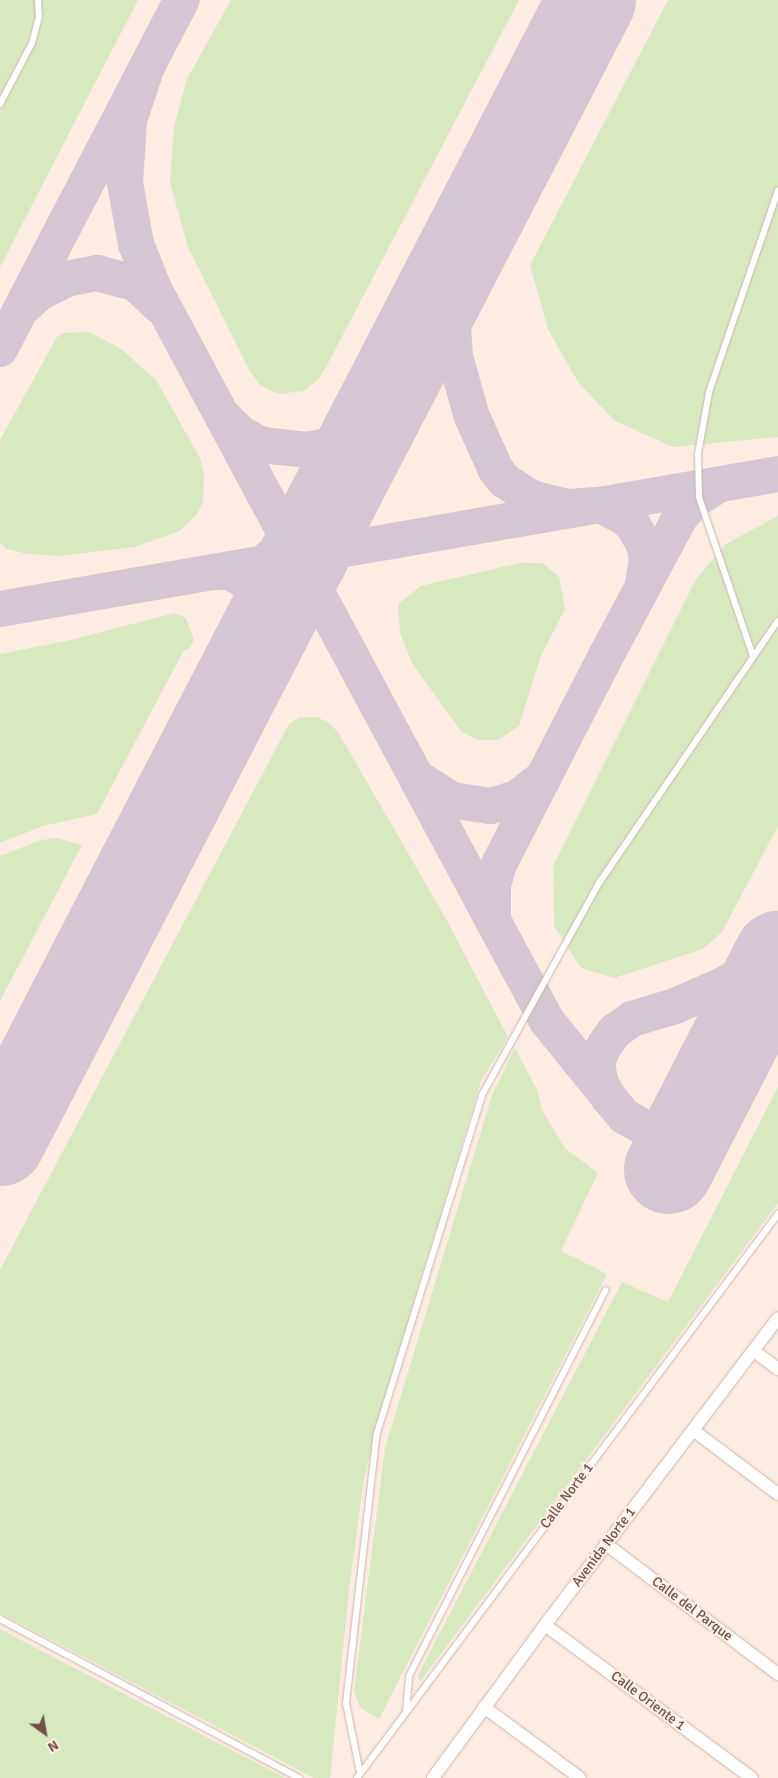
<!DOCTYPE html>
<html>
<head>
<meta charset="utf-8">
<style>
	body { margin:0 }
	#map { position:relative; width:778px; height:1778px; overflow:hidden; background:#fcece1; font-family:Signika,sans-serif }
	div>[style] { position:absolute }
	.green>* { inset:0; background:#d8e9c0 }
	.taxiway>* { height:36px; margin:-18px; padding:0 18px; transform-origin:18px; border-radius:18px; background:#d4c6d2 }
	.runway>* { height:89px; margin:-44.5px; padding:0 44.5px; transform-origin:44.5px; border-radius:44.5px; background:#d4c6d2 }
	.roads { filter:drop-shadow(0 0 1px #cfb4ab) drop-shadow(0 0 1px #cfb4ab) }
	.service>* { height:6px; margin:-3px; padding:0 3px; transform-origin:3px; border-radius:3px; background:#fff }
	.minor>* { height:12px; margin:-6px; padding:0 6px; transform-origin:6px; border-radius:6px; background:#fff }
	span { translate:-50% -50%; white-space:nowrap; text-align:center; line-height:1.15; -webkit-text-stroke:4px #fff1e6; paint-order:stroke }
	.street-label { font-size:14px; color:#725048 }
	.north { position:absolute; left:20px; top:1708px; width:50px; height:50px; -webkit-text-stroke:4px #fff1e6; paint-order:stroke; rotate:148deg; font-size:14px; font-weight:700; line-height:20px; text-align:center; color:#725048 }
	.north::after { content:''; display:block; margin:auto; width:18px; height:22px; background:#725048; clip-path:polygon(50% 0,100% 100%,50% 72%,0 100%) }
</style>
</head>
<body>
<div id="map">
	<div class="green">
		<i style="clip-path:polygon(0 0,138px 0,0 267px)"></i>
		<i style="clip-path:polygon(231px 0,519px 0,326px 367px,318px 380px,303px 391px,279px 394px,260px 385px,249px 370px,188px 247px,170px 183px,174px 127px,187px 79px)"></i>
		<i style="clip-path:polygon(668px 0,778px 0,778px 437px,673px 447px,615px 421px,578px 382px,548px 329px,530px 265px)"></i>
		<i style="clip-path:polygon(89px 332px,120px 348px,156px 380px,200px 458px,204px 475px,203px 502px,196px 515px,180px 531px,134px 547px,60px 556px,27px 554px,7px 549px,0 543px,0 440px,57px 337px,63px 333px)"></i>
		<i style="clip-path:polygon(778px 516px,778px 826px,722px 932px,703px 949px,614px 978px,581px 968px,554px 926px,553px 866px,696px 579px,726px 544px)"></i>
		<i style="clip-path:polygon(520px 563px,542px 563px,559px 577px,565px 609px,540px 658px,519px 726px,498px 740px,477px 740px,461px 731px,412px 663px,400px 633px,398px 604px,421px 586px)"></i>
		<i style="clip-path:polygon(174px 613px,186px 618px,194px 640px,188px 650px,184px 650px,97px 814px,43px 826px,0 843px,0 654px,71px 640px)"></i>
		<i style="clip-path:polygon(300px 717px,317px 717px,329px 723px,338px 732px,445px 917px,508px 1037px,481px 1081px,375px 1430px,363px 1485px,349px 1591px,330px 1778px,314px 1778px,0 1613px,0 1270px,289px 724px)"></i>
		<i style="clip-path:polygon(57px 838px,82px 845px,0 1001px,0 856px,41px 840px)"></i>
		<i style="clip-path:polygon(515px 1048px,537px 1090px,542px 1110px,565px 1148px,598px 1173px,561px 1251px,607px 1274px,379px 1719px,360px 1708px,354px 1691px,385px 1448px,492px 1095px)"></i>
		<i style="clip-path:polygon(778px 1087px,778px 1203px,420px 1682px,418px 1675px,622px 1282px,668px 1302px)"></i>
		<i style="clip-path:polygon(0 1629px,285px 1778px,0 1778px)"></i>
	</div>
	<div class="taxiway">
		<i style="left:146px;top:69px;width:54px;rotate:108.4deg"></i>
		<i style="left:129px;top:120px;width:63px;rotate:93.6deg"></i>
		<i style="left:125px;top:183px;width:62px;rotate:79.8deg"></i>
		<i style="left:136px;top:244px;width:48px;rotate:68.2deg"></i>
		<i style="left:154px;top:289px;width:831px;rotate:61.77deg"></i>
		<i style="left:547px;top:1021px;width:122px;rotate:51deg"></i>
		<i style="left:624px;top:1116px;width:64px;rotate:29.7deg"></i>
		<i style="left:462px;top:249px;width:64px;rotate:99deg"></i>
		<i style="left:452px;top:312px;width:45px;rotate:86.2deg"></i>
		<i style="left:455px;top:357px;width:62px;rotate:74.2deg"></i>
		<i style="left:472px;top:417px;width:58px;rotate:65.6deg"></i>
		<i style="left:496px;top:470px;width:14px;rotate:51deg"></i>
		<i style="left:505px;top:481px;width:31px;rotate:33deg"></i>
		<i style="left:531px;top:498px;width:38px;rotate:14deg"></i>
		<i style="left:568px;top:507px;width:32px;rotate:-4deg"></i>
		<i style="left:600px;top:505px;width:27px;rotate:27deg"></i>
		<i style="left:624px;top:517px;width:12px;rotate:42deg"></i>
		<i style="left:633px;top:525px;width:25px;rotate:61deg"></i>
		<i style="left:645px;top:547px;width:12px;rotate:81deg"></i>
		<i style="left:647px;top:559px;width:26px;rotate:99deg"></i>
		<i style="left:25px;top:306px;width:19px;rotate:-43deg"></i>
		<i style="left:39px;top:293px;width:30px;rotate:-27deg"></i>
		<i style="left:66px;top:279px;width:32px;rotate:-11deg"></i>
		<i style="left:97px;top:273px;width:39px;rotate:15deg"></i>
		<i style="left:135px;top:283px;width:33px;rotate:43deg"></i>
		<i style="left:0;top:349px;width:394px;rotate:-62.5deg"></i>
		<i style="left:225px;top:418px;width:23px;rotate:45deg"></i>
		<i style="left:241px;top:434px;width:24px;rotate:28deg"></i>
		<i style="left:262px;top:445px;width:45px;rotate:6.3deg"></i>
		<i style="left:307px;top:450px;width:25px;rotate:-12deg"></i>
		<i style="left:331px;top:445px;width:25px;rotate:-29deg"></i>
		<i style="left:353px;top:433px;width:47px;rotate:-45.9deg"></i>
		<i style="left:270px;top:557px;width:23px;rotate:-23deg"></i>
		<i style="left:291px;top:548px;width:22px;rotate:-39deg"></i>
		<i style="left:308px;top:534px;width:33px;rotate:-52deg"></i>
		<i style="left:328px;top:508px;width:63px;rotate:-61.4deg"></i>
		<i style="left:218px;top:572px;width:11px"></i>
		<i style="left:229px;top:572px;width:18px;rotate:27deg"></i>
		<i style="left:245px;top:580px;width:21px;rotate:55deg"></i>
		<i style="left:257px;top:597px;width:20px;rotate:72deg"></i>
		<i style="left:263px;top:616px;width:32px;rotate:103deg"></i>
		<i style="left:0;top:609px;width:790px;rotate:-9.84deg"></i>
		<i style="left:264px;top:633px;width:56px;rotate:-52.9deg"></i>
		<i style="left:298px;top:588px;width:37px;rotate:-35deg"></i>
		<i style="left:416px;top:777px;width:43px;rotate:32.6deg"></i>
		<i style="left:452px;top:800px;width:39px;rotate:9deg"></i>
		<i style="left:491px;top:806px;width:27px;rotate:-17deg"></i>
		<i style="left:517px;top:798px;width:34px;rotate:-38deg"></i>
		<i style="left:493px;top:921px;width:36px;rotate:-90deg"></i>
		<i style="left:493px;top:885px;width:22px;rotate:-74deg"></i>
		<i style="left:499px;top:864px;width:238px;rotate:-62.8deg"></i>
		<i style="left:608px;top:652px;width:153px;rotate:-61.9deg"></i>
		<i style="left:680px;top:517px;width:24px;rotate:-48deg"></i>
		<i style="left:696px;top:499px;width:26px;rotate:-32deg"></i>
		<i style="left:608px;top:1097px;width:18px;rotate:-117deg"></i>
		<i style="left:600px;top:1081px;width:18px;rotate:-99deg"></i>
		<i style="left:597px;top:1063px;width:18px;rotate:-68deg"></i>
		<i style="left:604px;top:1046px;width:19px;rotate:-54deg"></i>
		<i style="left:615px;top:1031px;width:21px;rotate:-35deg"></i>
		<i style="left:632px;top:1019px;width:45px;rotate:-16.8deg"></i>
		<i style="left:675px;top:1006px;width:50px;rotate:-23.5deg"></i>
		<i style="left:721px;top:986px;width:29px;rotate:-29deg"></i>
		<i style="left:746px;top:972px;width:43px;rotate:-41.2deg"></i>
	</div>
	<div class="runway">
		<i style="left:0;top:1141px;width:1285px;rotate:-62.62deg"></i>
		<i style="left:668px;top:1169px;width:241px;rotate:-62.8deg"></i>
	</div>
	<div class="roads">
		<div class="service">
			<i style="left:0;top:104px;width:69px;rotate:-62.3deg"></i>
			<i style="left:32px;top:43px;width:28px;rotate:-75deg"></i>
			<i style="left:39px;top:16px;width:16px;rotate:-94deg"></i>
			<i style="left:753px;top:656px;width:168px;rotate:-108.8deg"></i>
			<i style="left:699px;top:497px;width:43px;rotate:-91.3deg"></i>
			<i style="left:698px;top:454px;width:63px;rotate:-79.9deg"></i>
			<i style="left:709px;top:392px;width:213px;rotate:-71.1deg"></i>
			<i style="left:0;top:1619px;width:339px;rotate:28deg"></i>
			<i style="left:406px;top:1712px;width:36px;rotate:-85deg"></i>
			<i style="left:409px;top:1676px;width:433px;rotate:-63deg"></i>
			<i style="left:360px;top:1773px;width:71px;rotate:-101.3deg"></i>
			<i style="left:346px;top:1703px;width:272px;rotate:-83.5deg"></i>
			<i style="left:377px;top:1433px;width:354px;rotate:-72.7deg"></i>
			<i style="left:482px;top:1095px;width:242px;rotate:-61.1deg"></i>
			<i style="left:599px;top:883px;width:317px;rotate:-55.7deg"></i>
			<i style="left:357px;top:1778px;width:704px;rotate:-53.26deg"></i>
		</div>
		<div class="minor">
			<i style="left:754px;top:1351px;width:30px;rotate:37deg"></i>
			<i style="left:693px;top:1430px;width:106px;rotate:37deg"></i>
			<i style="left:606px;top:1544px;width:216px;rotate:37.1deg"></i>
			<i style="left:545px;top:1625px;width:257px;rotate:36.5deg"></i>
			<i style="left:484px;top:1707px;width:119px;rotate:36.5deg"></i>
			<i style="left:433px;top:1778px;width:190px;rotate:-53.8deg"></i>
			<i style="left:545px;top:1625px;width:385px;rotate:-52.8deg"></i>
		</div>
	</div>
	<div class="street-label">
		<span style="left:567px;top:1496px;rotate:-53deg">Calle Norte 1</span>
		<span style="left:604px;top:1547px;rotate:-53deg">Avenida Norte 1</span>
		<span style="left:692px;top:1609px;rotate:37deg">Calle del Parque</span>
		<span style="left:648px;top:1701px;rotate:37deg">Calle Oriente 1</span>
	</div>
	<div class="north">N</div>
</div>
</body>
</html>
